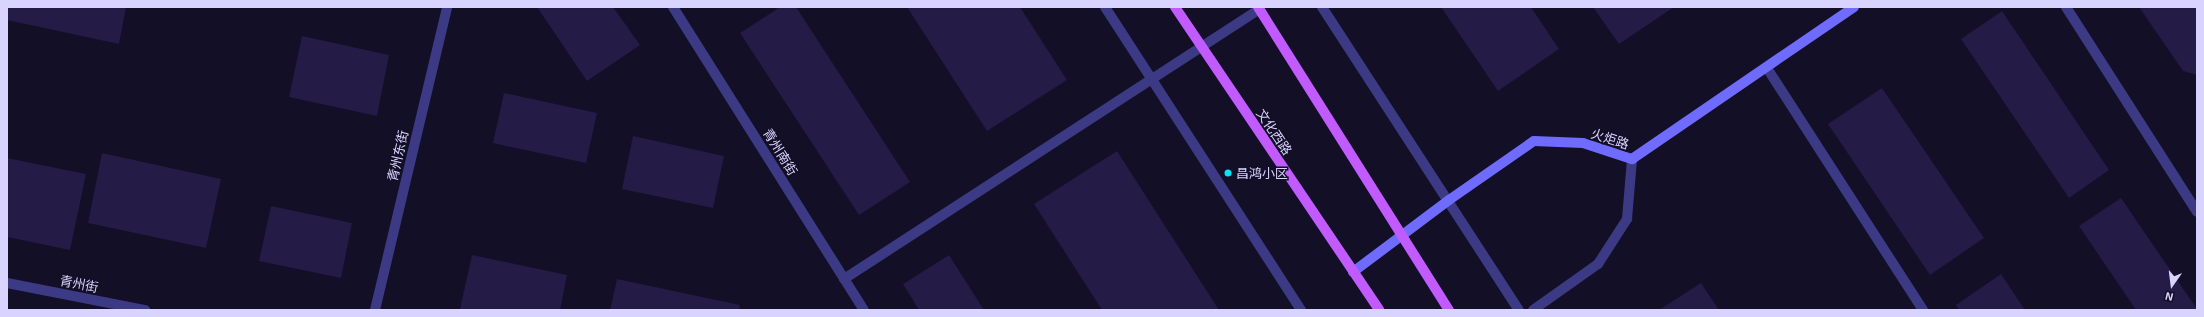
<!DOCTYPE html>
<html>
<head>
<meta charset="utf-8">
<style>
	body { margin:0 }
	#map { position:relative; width:2204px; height:317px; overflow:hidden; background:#130f26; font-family:"Exo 2","Noto Sans SC",sans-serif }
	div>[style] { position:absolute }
	.building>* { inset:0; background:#241b47 }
	.service>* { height:10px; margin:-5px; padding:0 5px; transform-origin:5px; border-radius:5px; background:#3d3a85 }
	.minor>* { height:10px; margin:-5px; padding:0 5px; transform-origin:5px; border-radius:5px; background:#3d3a85 }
	.secondary>* { height:10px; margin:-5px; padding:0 5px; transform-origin:5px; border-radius:5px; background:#6f6bff }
	.primary>* { height:10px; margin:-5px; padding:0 5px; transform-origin:5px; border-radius:5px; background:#c25bff }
	.dots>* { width:11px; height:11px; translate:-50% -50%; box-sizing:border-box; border:2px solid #130f26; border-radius:50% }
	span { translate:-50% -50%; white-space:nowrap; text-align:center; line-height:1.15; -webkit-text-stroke:3px #130f26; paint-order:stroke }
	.street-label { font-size:13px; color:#d9d4ff }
	.poi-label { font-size:13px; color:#d9d4ff }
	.left { translate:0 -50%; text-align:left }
	.frame { position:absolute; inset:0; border:8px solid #d9d4ff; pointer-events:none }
	.north { position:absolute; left:2152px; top:265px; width:40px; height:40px; -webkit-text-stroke:3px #130f26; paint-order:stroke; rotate:194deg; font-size:11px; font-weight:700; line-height:16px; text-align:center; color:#d9d4ff }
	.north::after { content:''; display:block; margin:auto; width:14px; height:18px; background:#d9d4ff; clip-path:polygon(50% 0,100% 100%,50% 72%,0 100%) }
</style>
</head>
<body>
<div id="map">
	<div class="building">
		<i style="clip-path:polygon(7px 7px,126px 7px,119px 44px,7px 20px)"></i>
		<i style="clip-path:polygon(537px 7px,613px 7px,640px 45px,587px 81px)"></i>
		<i style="clip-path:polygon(780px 7px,796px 7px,910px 182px,859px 215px,740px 33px)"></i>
		<i style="clip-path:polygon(907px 7px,1020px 7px,1067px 80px,987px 131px)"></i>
		<i style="clip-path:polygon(1441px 7px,1531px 7px,1559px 49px,1498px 91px)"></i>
		<i style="clip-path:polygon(1593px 7px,1674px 7px,1619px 44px)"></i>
		<i style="clip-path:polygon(2139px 7px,2197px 7px,2197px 75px,2183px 71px)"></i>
		<i style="clip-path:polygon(2002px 11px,2109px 170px,2069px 198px,1961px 39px)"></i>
		<i style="clip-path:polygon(302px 36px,389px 55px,377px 116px,289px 97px)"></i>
		<i style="clip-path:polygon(1882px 88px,1984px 238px,1930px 275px,1828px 124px)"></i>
		<i style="clip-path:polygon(504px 93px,597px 113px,586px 163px,493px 143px)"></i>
		<i style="clip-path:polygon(633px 136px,724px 156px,713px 208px,622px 189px)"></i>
		<i style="clip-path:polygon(1117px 151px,1219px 310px,1102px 310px,1034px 204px)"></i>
		<i style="clip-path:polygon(102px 153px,221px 179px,206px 248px,88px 223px)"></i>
		<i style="clip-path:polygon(7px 158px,86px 174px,70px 250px,7px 237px)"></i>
		<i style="clip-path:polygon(2121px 198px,2197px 309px,2197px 310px,2136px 310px,2079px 226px)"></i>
		<i style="clip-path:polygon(271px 206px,352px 223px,341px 278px,259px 261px)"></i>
		<i style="clip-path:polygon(472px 255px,567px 275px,560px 310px,460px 309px)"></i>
		<i style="clip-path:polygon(949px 255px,984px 310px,919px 310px,903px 284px)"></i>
		<i style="clip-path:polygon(2001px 274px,2025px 310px,1959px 310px,1956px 305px)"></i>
		<i style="clip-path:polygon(617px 279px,740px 305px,739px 310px,610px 310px)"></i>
		<i style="clip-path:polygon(1701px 283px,1719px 310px,1659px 310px)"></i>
	</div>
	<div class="service">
		<i style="left:1105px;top:7px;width:361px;rotate:57.1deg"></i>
		<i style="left:1322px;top:7px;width:361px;rotate:57deg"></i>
	</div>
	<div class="minor">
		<i style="left:673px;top:7px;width:358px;rotate:57.8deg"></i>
		<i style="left:2066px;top:7px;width:243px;rotate:57.4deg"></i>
		<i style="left:1767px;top:68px;width:288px;rotate:57.2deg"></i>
		<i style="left:844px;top:279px;width:495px;rotate:-33deg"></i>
		<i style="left:7px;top:283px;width:141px;rotate:11.1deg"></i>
		<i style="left:375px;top:310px;width:311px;rotate:-76.6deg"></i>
		<i style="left:1533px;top:310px;width:80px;rotate:-35.3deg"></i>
		<i style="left:1598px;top:264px;width:54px;rotate:-57.2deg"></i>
		<i style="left:1627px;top:219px;width:60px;rotate:-85.2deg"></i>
	</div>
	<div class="secondary">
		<i style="left:1353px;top:272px;width:120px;rotate:-36.9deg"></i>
		<i style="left:1449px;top:200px;width:103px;rotate:-34.8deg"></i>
		<i style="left:1534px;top:141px;width:49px;rotate:2.3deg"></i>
		<i style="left:1583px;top:143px;width:52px;rotate:18.1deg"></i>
		<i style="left:1632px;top:159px;width:269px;rotate:-34.4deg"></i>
	</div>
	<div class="primary">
		<i style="left:1175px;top:7px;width:365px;rotate:56deg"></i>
		<i style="left:1258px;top:7px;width:358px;rotate:57.8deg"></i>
	</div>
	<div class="dots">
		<i style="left:1228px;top:173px;background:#00e5ff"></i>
	</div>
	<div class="street-label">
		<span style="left:1274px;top:132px;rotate:56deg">文化西路</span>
		<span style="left:1610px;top:139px;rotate:18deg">火炬路</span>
		<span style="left:780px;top:152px;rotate:58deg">青州南街</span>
		<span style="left:398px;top:156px;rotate:-77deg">青州东街</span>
		<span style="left:79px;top:284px;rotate:11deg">青州街</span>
	</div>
	<div class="poi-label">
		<span class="left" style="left:1236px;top:173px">昌鸿小区</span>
	</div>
	<div class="frame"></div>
	<div class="north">N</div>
</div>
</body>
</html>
